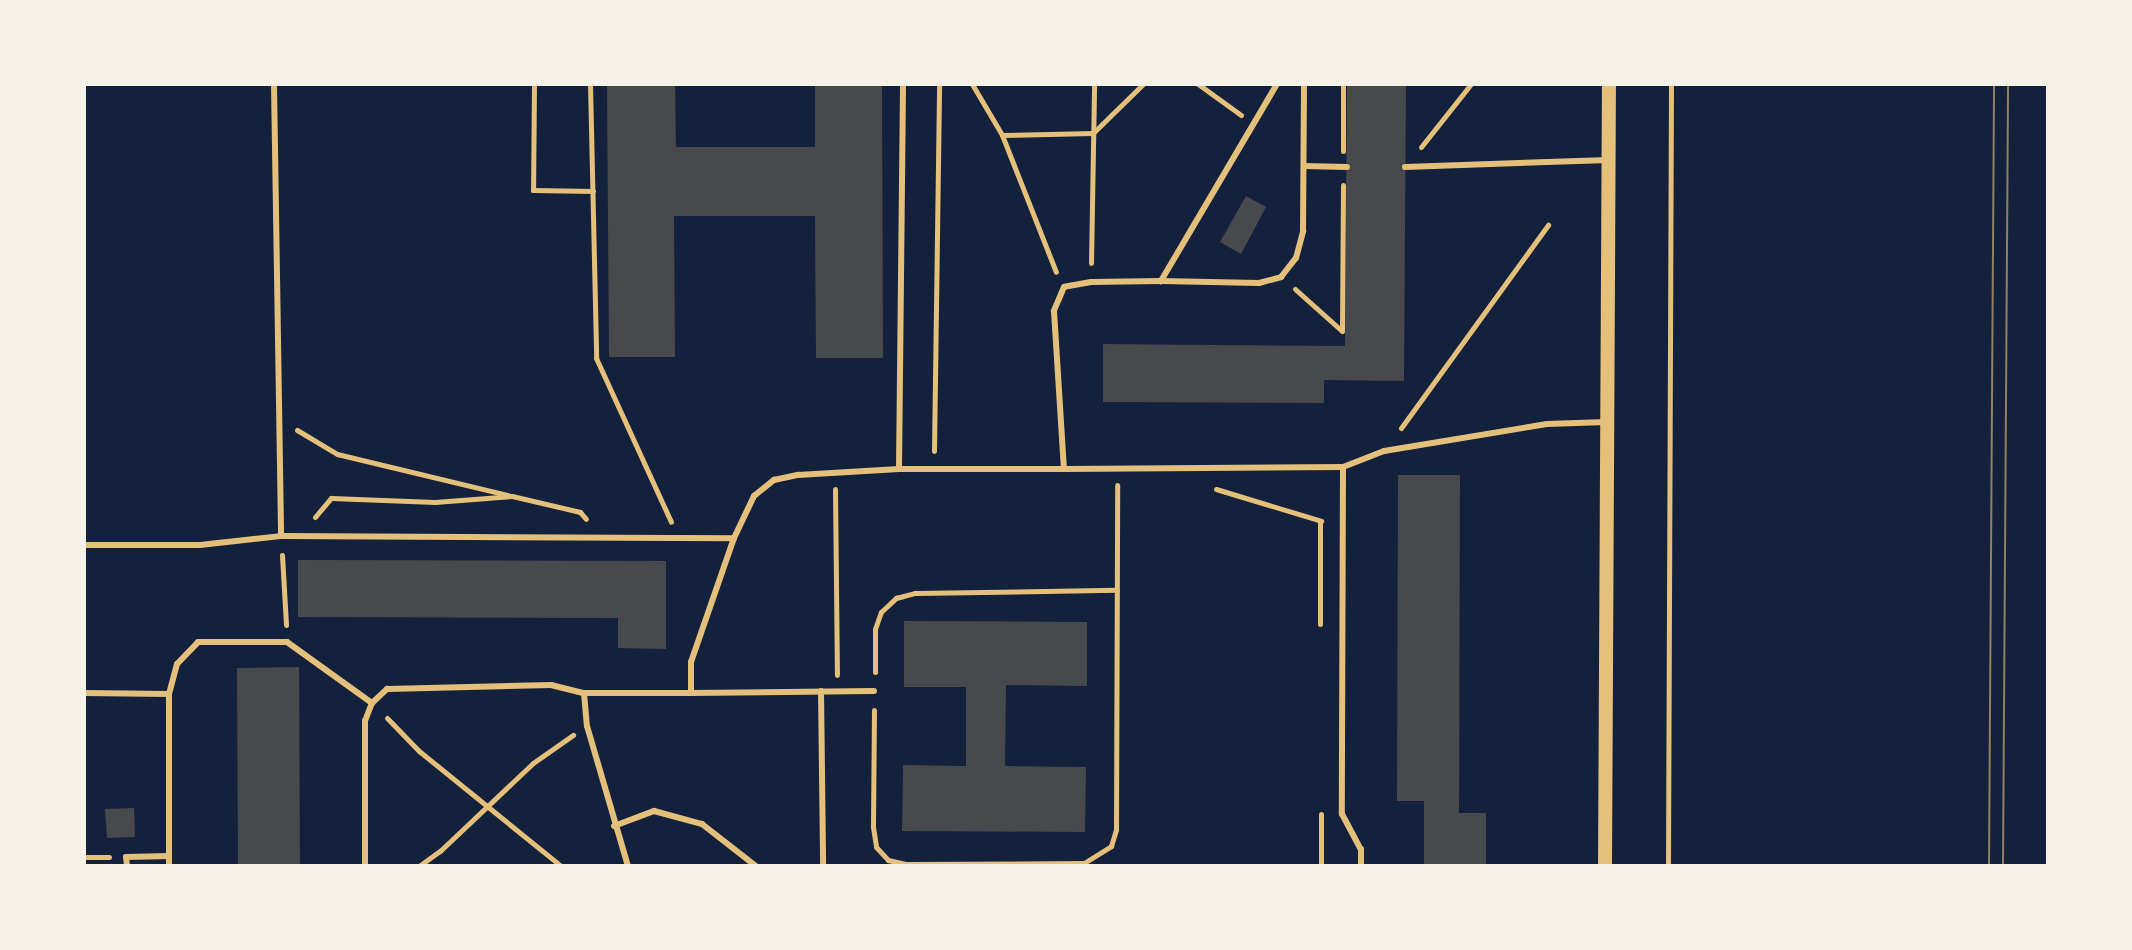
<!DOCTYPE html>
<html>
<head>
<meta charset="utf-8">
<style>
	body { margin:0 }
	#map { position:relative; width:2132px; height:950px; overflow:hidden; background:#14213d; font-family:Helvetica,sans-serif }
	div>[style] { position:absolute }
	.building>* { inset:0; background:#48494c }
	.path>* { height:5px; margin:-2.5px; padding:0 2.5px; transform-origin:2.5px; border-radius:2.5px; background:#e5c07b }
	.service>* { height:6px; margin:-3px; padding:0 3px; transform-origin:3px; border-radius:3px; background:#e5c07b }
	.tertiary>* { height:14px; margin:-7px; padding:0 7px; transform-origin:7px; border-radius:7px; background:#e5c07b }
	.tram>* { height:2px; margin:-1px; padding:0 1px; transform-origin:1px; border-radius:1px; background:#918062 }
	span { translate:-50% -50%; white-space:nowrap; text-align:center; line-height:1.15; -webkit-text-stroke:6px #f6f1e7; paint-order:stroke }
	.frame { position:absolute; inset:0; border:86px solid #f6f1e7; pointer-events:none }
</style>
</head>
<body>
<div id="map">
	<div class="building">
		<i style="clip-path:polygon(607px 84px,675px 84px,676px 147px,815px 147px,815px 84px,882px 84px,883px 358px,816px 358px,815px 216px,674px 216px,675px 357px,609px 357px)"></i>
		<i style="clip-path:polygon(1347px 84px,1406px 84px,1404px 381px,1324px 380px,1324px 403px,1103px 402px,1103px 344px,1345px 346px)"></i>
		<i style="clip-path:polygon(1246px 196px,1266px 207px,1241px 254px,1220px 242px)"></i>
		<i style="clip-path:polygon(1398px 475px,1460px 475px,1459px 813px,1486px 813px,1486px 866px,1424px 866px,1424px 801px,1397px 801px)"></i>
		<i style="clip-path:polygon(298px 560px,666px 561px,666px 649px,618px 648px,618px 618px,298px 617px)"></i>
		<i style="clip-path:polygon(904px 621px,1087px 622px,1087px 686px,1006px 685px,1005px 766px,1086px 767px,1085px 832px,902px 831px,903px 765px,966px 766px,966px 687px,904px 687px)"></i>
		<i style="clip-path:polygon(299px 667px,300px 866px,238px 866px,237px 668px)"></i>
		<i style="clip-path:polygon(134px 808px,135px 837px,107px 838px,105px 809px)"></i>
	</div>
	<div class="path">
		<i style="left:534px;top:84px;width:106px;rotate:90.5deg"></i>
		<i style="left:533px;top:190px;width:60px;rotate:1deg"></i>
		<i style="left:590px;top:84px;width:274px;rotate:88.7deg"></i>
		<i style="left:596px;top:358px;width:180px;rotate:65.4deg"></i>
		<i style="left:972px;top:84px;width:59px;rotate:59.5deg"></i>
		<i style="left:1002px;top:135px;width:147px;rotate:68.5deg"></i>
		<i style="left:1198px;top:84px;width:53px;rotate:35.8deg"></i>
		<i style="left:1002px;top:135px;width:91px;rotate:-1.3deg"></i>
		<i style="left:1093px;top:133px;width:70px;rotate:-44.4deg"></i>
		<i style="left:1421px;top:147px;width:80px;rotate:-51.6deg"></i>
		<i style="left:1343px;top:151px;width:67px;rotate:-90deg"></i>
		<i style="left:1091px;top:263px;width:179px;rotate:-89deg"></i>
		<i style="left:1295px;top:289px;width:63px;rotate:41.8deg"></i>
		<i style="left:1342px;top:331px;width:146px;rotate:-89.6deg"></i>
		<i style="left:1401px;top:428px;width:251px;rotate:-54.1deg"></i>
		<i style="left:297px;top:430px;width:47px;rotate:31deg"></i>
		<i style="left:337px;top:454px;width:176px;rotate:13.5deg"></i>
		<i style="left:934px;top:451px;width:367px;rotate:-89.2deg"></i>
		<i style="left:835px;top:489px;width:186px;rotate:89.4deg"></i>
		<i style="left:1216px;top:489px;width:110px;rotate:16.9deg"></i>
		<i style="left:315px;top:517px;width:25px;rotate:-50deg"></i>
		<i style="left:331px;top:498px;width:104px;rotate:2.2deg"></i>
		<i style="left:435px;top:502px;width:77px;rotate:-4.5deg"></i>
		<i style="left:512px;top:496px;width:70px;rotate:13.2deg"></i>
		<i style="left:580px;top:512px;width:9px;rotate:49deg"></i>
		<i style="left:1320px;top:521px;width:103px;rotate:90deg"></i>
		<i style="left:282px;top:555px;width:70px;rotate:86.7deg"></i>
		<i style="left:875px;top:672px;width:43px;rotate:-90deg"></i>
		<i style="left:875px;top:629px;width:18px;rotate:-71deg"></i>
		<i style="left:881px;top:612px;width:21px;rotate:-43deg"></i>
		<i style="left:896px;top:598px;width:20px;rotate:-15deg"></i>
		<i style="left:915px;top:593px;width:202px;rotate:-0.9deg"></i>
		<i style="left:874px;top:710px;width:117px;rotate:90.5deg"></i>
		<i style="left:873px;top:827px;width:20px;rotate:81deg"></i>
		<i style="left:876px;top:847px;width:18px;rotate:47deg"></i>
		<i style="left:888px;top:860px;width:18px;rotate:13deg"></i>
		<i style="left:906px;top:864px;width:178px;rotate:-0.3deg"></i>
		<i style="left:1084px;top:863px;width:32px;rotate:-32deg"></i>
		<i style="left:1111px;top:846px;width:17px;rotate:-73deg"></i>
		<i style="left:1116px;top:830px;width:345px;rotate:-89.8deg"></i>
		<i style="left:387px;top:718px;width:46px;rotate:45.9deg"></i>
		<i style="left:419px;top:751px;width:183px;rotate:39deg"></i>
		<i style="left:1321px;top:814px;width:52px;rotate:90deg"></i>
		<i style="left:84px;top:857px;width:25px"></i>
		<i style="left:419px;top:866px;width:26px;rotate:-36deg"></i>
		<i style="left:440px;top:851px;width:128px;rotate:-43.4deg"></i>
		<i style="left:533px;top:763px;width:49px;rotate:-35deg"></i>
		<i style="left:1668px;top:866px;width:782px;rotate:-89.78deg"></i>
	</div>
	<div class="service">
		<i style="left:274px;top:84px;width:452px;rotate:89.1deg"></i>
		<i style="left:1277px;top:84px;width:229px;rotate:120.5deg"></i>
		<i style="left:1161px;top:281px;width:98px;rotate:1.2deg"></i>
		<i style="left:1259px;top:283px;width:23px;rotate:-15deg"></i>
		<i style="left:1281px;top:277px;width:24px;rotate:-52deg"></i>
		<i style="left:1296px;top:258px;width:28px;rotate:-75deg"></i>
		<i style="left:1303px;top:231px;width:147px;rotate:-89.6deg"></i>
		<i style="left:1304px;top:166px;width:43px;rotate:1.3deg"></i>
		<i style="left:1405px;top:167px;width:204px;rotate:-2deg"></i>
		<i style="left:1161px;top:281px;width:70px;rotate:179.2deg"></i>
		<i style="left:1091px;top:282px;width:27px;rotate:170deg"></i>
		<i style="left:1064px;top:287px;width:26px;rotate:113deg"></i>
		<i style="left:1054px;top:311px;width:158px;rotate:86.4deg"></i>
		<i style="left:1064px;top:469px;width:279px;rotate:-0.4deg"></i>
		<i style="left:1343px;top:467px;width:44px;rotate:-21.3deg"></i>
		<i style="left:1384px;top:451px;width:165px;rotate:-9.4deg"></i>
		<i style="left:1547px;top:424px;width:59px;rotate:-1.9deg"></i>
		<i style="left:1343px;top:467px;width:347px;rotate:90.2deg"></i>
		<i style="left:1342px;top:814px;width:40px;rotate:62deg"></i>
		<i style="left:1361px;top:849px;width:17px;rotate:90deg"></i>
		<i style="left:899px;top:469px;width:385px;rotate:-89.4deg"></i>
		<i style="left:84px;top:545px;width:116px"></i>
		<i style="left:200px;top:545px;width:81px;rotate:-6.3deg"></i>
		<i style="left:281px;top:536px;width:453px;rotate:0.3deg"></i>
		<i style="left:821px;top:691px;width:175px;rotate:89.3deg"></i>
		<i style="left:84px;top:693px;width:85px;rotate:0.7deg"></i>
		<i style="left:584px;top:693px;width:33px;rotate:85deg"></i>
		<i style="left:587px;top:726px;width:146px;rotate:73.7deg"></i>
		<i style="left:691px;top:693px;width:183px;rotate:-0.6deg"></i>
		<i style="left:614px;top:826px;width:43px;rotate:-20.6deg"></i>
		<i style="left:654px;top:811px;width:50px;rotate:15.2deg"></i>
		<i style="left:702px;top:824px;width:68px;rotate:37.9deg"></i>
		<i style="left:127px;top:866px;width:9px;rotate:-96deg"></i>
		<i style="left:126px;top:857px;width:43px;rotate:-1.3deg"></i>
		<i style="left:169px;top:866px;width:172px;rotate:-90deg"></i>
		<i style="left:169px;top:694px;width:31px;rotate:-75deg"></i>
		<i style="left:177px;top:664px;width:30px;rotate:-46deg"></i>
		<i style="left:198px;top:642px;width:89px"></i>
		<i style="left:287px;top:642px;width:105px;rotate:35.7deg"></i>
		<i style="left:365px;top:866px;width:145px;rotate:-90deg"></i>
		<i style="left:365px;top:721px;width:19px;rotate:-69deg"></i>
		<i style="left:372px;top:703px;width:21px;rotate:-43deg"></i>
		<i style="left:387px;top:689px;width:164px;rotate:-1.4deg"></i>
		<i style="left:551px;top:685px;width:34px;rotate:14deg"></i>
		<i style="left:584px;top:693px;width:107px"></i>
		<i style="left:691px;top:693px;width:31px;rotate:-90deg"></i>
		<i style="left:691px;top:662px;width:131px;rotate:-70.9deg"></i>
		<i style="left:734px;top:538px;width:47px;rotate:-64.5deg"></i>
		<i style="left:754px;top:496px;width:26px;rotate:-39deg"></i>
		<i style="left:774px;top:480px;width:25px;rotate:-12deg"></i>
		<i style="left:798px;top:475px;width:101px;rotate:-3.4deg"></i>
		<i style="left:899px;top:469px;width:165px"></i>
	</div>
	<div class="tertiary">
		<i style="left:1605px;top:866px;width:782px;rotate:-89.71deg"></i>
	</div>
	<div class="tram">
		<i style="left:1989px;top:866px;width:782px;rotate:-89.63deg"></i>
		<i style="left:2003px;top:866px;width:782px;rotate:-89.63deg"></i>
	</div>
	<div class="frame"></div>
</div>
</body>
</html>
